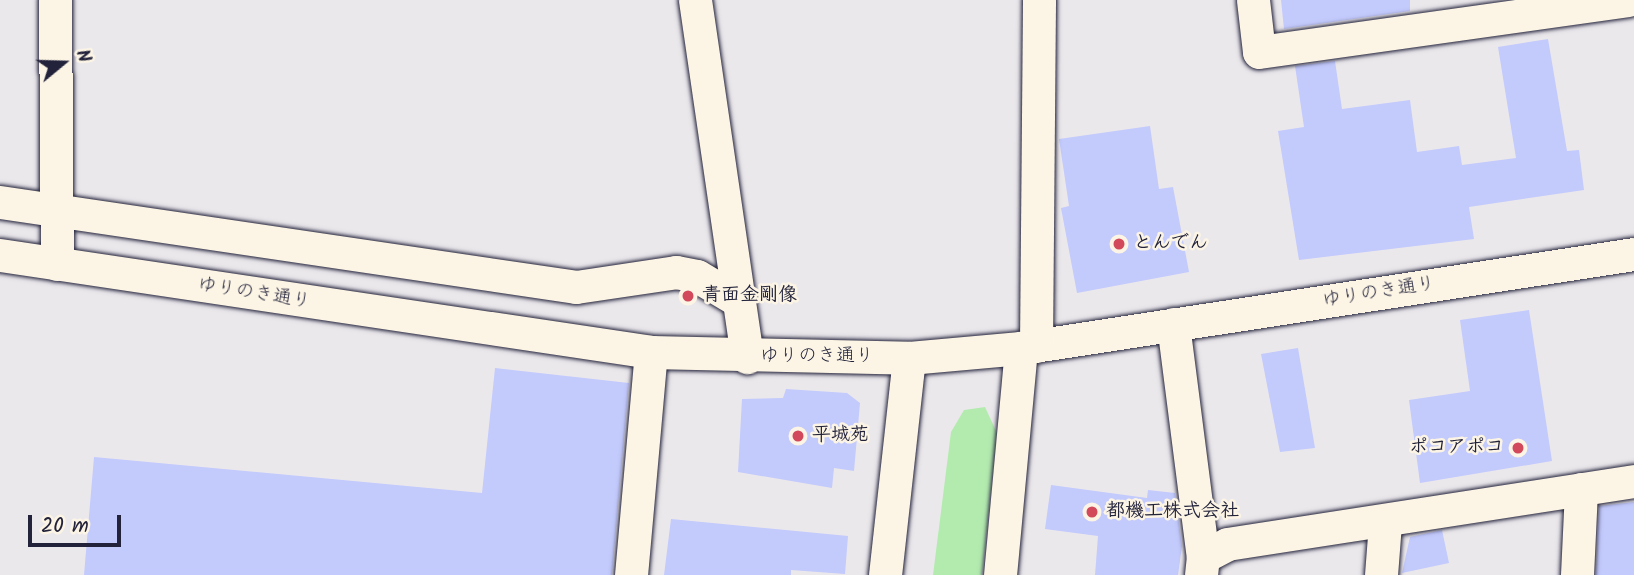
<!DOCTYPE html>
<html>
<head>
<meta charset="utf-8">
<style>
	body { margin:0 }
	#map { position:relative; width:1634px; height:575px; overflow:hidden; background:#ebe8ec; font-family:Kalam,"Klee One",sans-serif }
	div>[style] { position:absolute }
	.green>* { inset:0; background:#b3ebaf }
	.building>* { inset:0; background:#c3cafc }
	.roads { filter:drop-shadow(0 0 2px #22223b) drop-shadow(0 0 2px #22223b) }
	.minor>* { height:33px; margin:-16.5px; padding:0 16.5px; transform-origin:16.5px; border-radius:16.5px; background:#fcf5e5 }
	.dots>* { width:19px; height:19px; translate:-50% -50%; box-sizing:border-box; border:4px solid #fcf5e5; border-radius:50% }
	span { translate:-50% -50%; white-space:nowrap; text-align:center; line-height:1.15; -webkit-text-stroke:5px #fcf5e5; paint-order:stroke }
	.poi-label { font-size:19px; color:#22223b; font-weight:700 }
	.left { translate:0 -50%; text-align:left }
	.right { translate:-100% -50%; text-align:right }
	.street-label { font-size:19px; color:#22223b }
	.north { position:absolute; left:28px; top:28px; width:70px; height:70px; -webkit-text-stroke:5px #fcf5e5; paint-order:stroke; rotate:71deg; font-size:19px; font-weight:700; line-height:28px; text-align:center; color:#22223b }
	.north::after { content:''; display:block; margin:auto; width:24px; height:32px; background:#22223b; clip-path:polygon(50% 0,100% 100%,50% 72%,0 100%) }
	.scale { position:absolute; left:28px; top:515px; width:93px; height:32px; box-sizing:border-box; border:4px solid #22223b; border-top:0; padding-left:9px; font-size:21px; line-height:24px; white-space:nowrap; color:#22223b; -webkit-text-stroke:5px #fcf5e5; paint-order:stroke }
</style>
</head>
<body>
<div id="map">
	<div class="green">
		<i style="clip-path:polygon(985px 407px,997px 433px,982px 575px,933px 575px,951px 432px,964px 410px)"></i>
	</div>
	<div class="building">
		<i style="clip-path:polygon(1281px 0,1410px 0,1410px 11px,1284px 29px)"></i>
		<i style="clip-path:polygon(1548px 39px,1567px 151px,1579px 150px,1584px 190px,1469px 207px,1474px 239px,1299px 260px,1278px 131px,1304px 127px,1295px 66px,1335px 61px,1342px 109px,1410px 100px,1417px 152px,1459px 146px,1462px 165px,1516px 158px,1498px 47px)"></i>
		<i style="clip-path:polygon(1150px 126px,1159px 189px,1173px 187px,1189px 272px,1077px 293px,1061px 208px,1069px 206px,1059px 139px)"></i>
		<i style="clip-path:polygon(1529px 310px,1552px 461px,1420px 483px,1409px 400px,1470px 391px,1460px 320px)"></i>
		<i style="clip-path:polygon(1298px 348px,1315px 448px,1280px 452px,1261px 354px)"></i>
		<i style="clip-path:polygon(495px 368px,629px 383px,612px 575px,84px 575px,94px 457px,482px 493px)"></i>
		<i style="clip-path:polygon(786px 389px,847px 393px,860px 403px,854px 471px,834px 468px,832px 488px,738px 472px,742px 399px,783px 398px)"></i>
		<i style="clip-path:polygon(1051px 485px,1147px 498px,1148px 490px,1175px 493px,1182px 546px,1178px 575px,1095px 575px,1098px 536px,1045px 529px)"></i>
		<i style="clip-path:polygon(1634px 502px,1634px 575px,1596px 575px,1599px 506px)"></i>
		<i style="clip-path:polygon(671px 519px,848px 536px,845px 574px,791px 570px,791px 575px,664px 575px)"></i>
		<i style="clip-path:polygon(1442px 530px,1449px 563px,1402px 573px,1410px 537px)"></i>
	</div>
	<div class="roads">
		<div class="minor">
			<i style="left:55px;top:0;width:264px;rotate:89.6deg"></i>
			<i style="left:695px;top:0;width:361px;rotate:81.7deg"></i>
			<i style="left:1253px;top:0;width:52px;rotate:83.4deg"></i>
			<i style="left:1259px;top:52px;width:372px;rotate:-8deg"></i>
			<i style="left:0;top:202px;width:582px;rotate:8.39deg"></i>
			<i style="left:576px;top:287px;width:101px;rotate:-8.5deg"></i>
			<i style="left:676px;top:272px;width:21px;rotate:11deg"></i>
			<i style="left:697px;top:276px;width:49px;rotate:30.8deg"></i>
			<i style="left:0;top:255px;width:658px;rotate:8.47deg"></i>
			<i style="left:651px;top:352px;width:258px;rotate:1.3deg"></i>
			<i style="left:909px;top:358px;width:112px;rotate:-5.1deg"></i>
			<i style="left:1021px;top:348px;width:620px;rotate:-8.72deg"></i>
			<i style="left:1173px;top:324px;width:235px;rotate:82.7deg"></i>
			<i style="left:1036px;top:346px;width:346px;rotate:-89.5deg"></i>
			<i style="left:631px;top:575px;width:224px;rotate:-84.9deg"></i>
			<i style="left:885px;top:575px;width:218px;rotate:-83.7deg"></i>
			<i style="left:1000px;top:575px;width:228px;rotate:-84.7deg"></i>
			<i style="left:1201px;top:575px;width:18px;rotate:-84deg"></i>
			<i style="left:1203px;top:557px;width:27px;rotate:-28deg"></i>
			<i style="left:1227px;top:544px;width:412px;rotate:-8.8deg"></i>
			<i style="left:1381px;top:575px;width:52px;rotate:-85.6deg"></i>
			<i style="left:1577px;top:575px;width:86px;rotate:-87.3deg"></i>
		</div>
	</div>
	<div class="dots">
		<i style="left:1119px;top:244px;background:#d1495b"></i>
		<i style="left:688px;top:296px;background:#d1495b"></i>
		<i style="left:798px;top:436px;background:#d1495b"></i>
		<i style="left:1518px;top:448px;background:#d1495b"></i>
		<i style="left:1092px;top:512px;background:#d1495b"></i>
	</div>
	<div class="poi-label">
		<span class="left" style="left:1133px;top:244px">とんでん</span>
		<span class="left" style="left:702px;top:296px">青面金剛像</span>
		<span class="left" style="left:812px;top:436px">平城苑</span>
		<span class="right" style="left:1504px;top:448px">ポコアポコ</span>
		<span class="left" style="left:1106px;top:512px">都機工株式会社</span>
	</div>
	<div class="street-label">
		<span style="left:1379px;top:293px;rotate:-9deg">ゆりのき通り</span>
		<span style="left:254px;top:294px;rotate:9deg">ゆりのき通り</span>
		<span style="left:817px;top:357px">ゆりのき通り</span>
	</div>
	<div class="north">N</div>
	<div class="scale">20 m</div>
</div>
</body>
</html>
